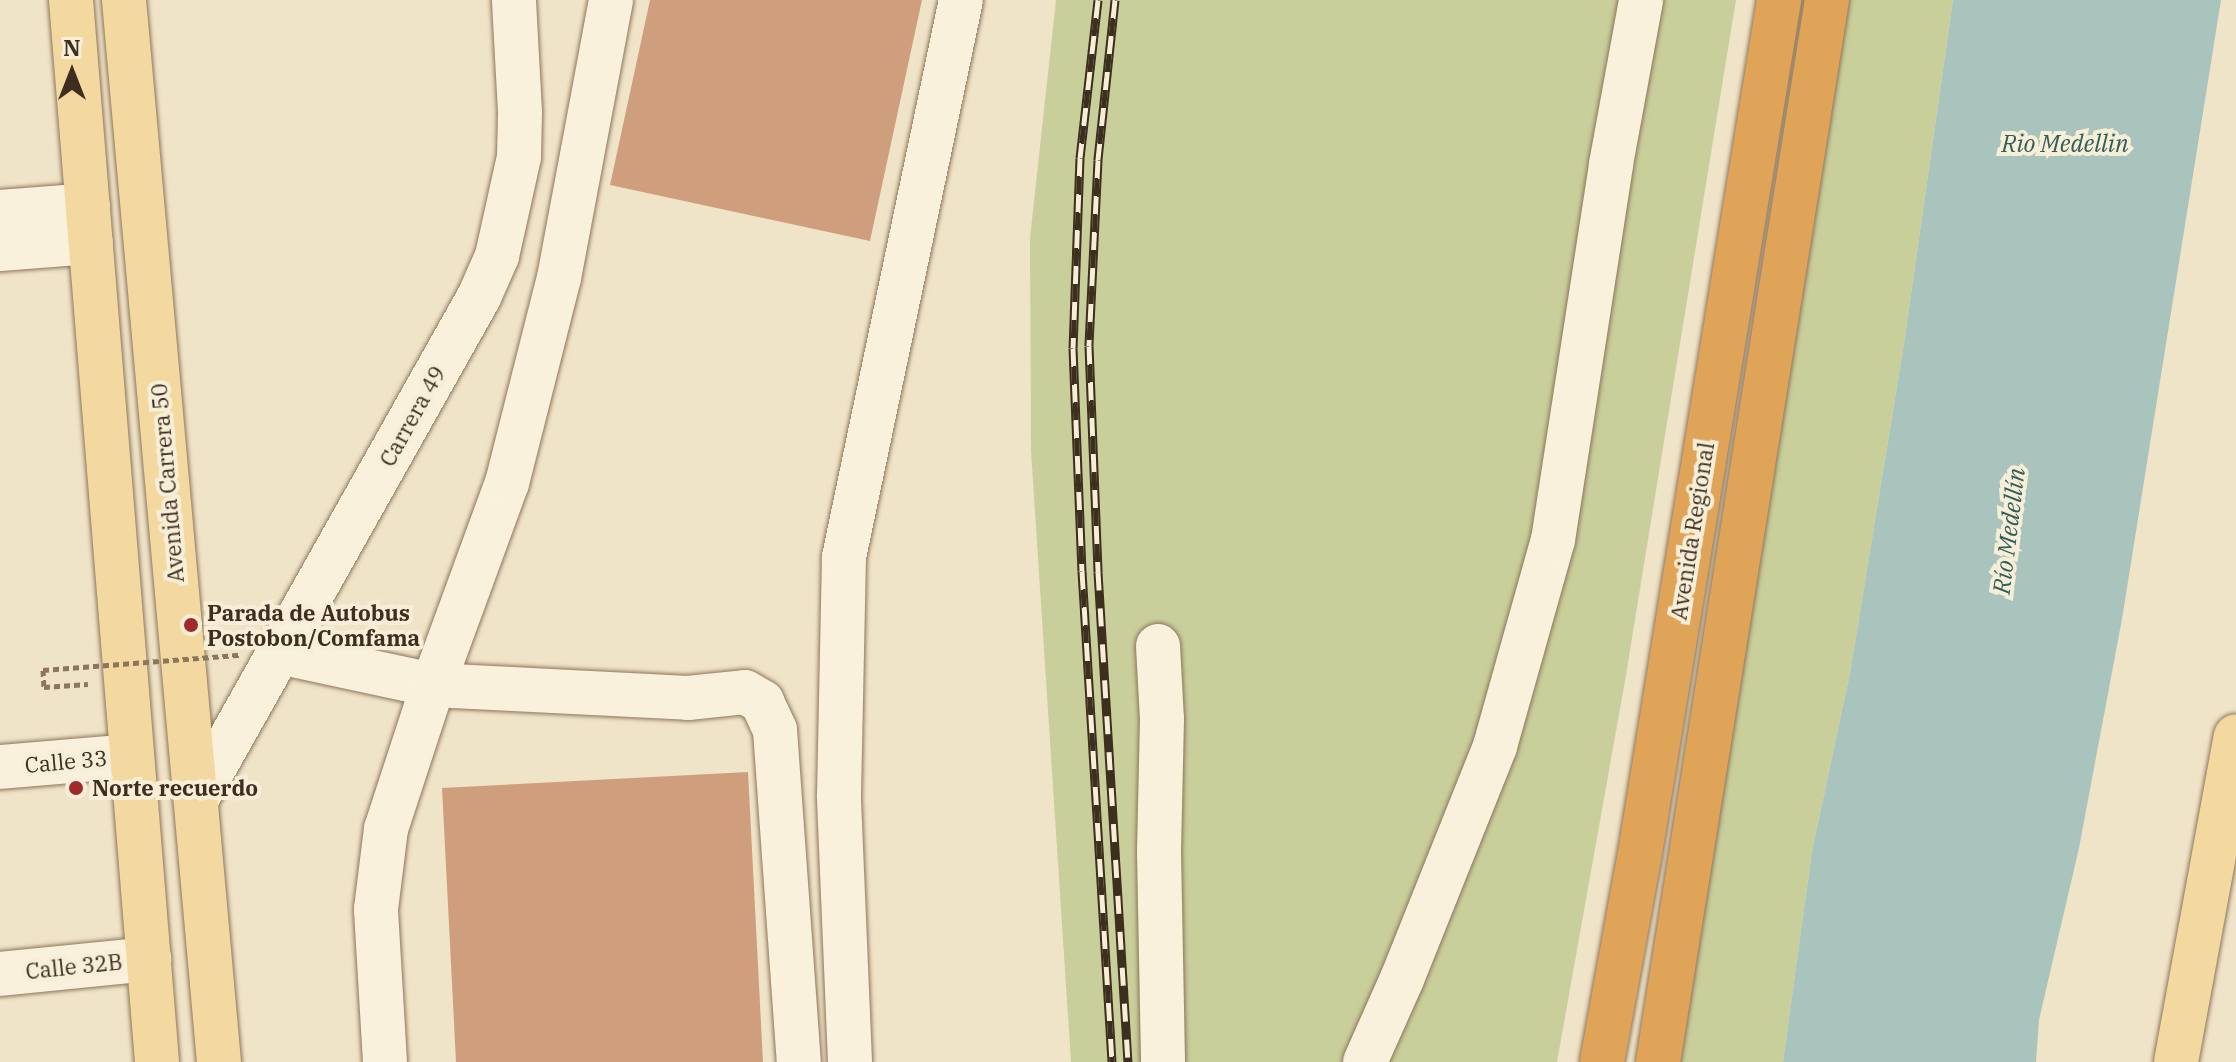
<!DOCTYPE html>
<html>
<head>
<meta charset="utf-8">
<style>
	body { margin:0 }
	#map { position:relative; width:2236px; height:1062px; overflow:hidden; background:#f0e4c8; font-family:"IBM Plex Serif",serif }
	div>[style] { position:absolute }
	.green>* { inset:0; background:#c9cf9b }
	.water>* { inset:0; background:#a9c4bc }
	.building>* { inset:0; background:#cf9f7d }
	.path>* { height:5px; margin-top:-2.5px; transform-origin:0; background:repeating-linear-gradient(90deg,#8d765c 0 6px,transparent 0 10px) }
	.roads { filter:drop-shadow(0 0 2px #8d765c) drop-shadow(0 0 2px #8d765c) }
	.minor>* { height:44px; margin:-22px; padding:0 22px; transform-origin:22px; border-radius:22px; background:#faf1dc }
	.major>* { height:44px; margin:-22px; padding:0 22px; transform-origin:22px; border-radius:22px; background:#f3d9a0 }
	.highway>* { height:44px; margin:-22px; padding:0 22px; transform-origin:22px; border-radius:22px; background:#e0a458 }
	.rail>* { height:9px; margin-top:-4.5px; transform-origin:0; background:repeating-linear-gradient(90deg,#f7eed8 0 18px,#3d2e20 0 36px); box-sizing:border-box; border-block:2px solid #3d2e20 }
	.path-bridge>* { height:5px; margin-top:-2.5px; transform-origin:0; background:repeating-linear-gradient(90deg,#8d765c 0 6px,transparent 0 10px) }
	.dots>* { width:22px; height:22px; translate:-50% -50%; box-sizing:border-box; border:4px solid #f7eed8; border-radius:50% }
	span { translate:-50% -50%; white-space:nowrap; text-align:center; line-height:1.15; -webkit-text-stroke:8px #f7eed8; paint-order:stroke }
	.street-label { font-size:22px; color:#3d2e20 }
	.poi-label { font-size:22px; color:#3d2e20; font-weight:700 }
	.left { translate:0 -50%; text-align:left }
	.water-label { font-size:24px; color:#2f5d5a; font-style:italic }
	.north { position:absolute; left:32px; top:32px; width:80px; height:80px; -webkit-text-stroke:6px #f7eed8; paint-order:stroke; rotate:0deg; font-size:22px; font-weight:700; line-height:32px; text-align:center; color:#3d2e20 }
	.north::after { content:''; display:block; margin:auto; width:28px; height:36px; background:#3d2e20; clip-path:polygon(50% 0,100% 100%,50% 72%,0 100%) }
</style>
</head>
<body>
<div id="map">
	<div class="green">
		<i style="clip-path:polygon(1056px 0,1736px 0,1625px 681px,1557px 1062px,1071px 1062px,1031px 451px,1030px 238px)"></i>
		<i style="clip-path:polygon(1848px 0,1953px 0,1904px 344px,1850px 673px,1812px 851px,1783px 1062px,1674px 1062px)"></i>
	</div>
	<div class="water">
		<i style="clip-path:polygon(1953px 0,2221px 0,2122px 619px,2079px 848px,2039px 1020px,2036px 1062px,1783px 1062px,1812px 851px,1850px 673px,1904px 344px)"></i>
	</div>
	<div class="building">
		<i style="clip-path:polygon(650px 0,922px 0,870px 241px,610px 185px)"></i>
		<i style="clip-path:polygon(748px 772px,763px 1062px,456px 1062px,442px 788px)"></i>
	</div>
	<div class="path">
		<i style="left:219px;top:641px;width:20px;rotate:3deg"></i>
		<i style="left:43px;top:670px;width:17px;rotate:87deg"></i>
		<i style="left:44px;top:687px;width:44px;rotate:-3.9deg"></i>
	</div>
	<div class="roads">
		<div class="minor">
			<i style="left:0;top:212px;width:88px;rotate:-4.5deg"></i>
			<i style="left:0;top:249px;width:91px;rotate:-4.4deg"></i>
			<i style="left:1158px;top:646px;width:73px;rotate:86.9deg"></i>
			<i style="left:1162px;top:719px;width:133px;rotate:91.3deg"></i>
			<i style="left:1159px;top:852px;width:210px;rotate:88.9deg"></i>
			<i style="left:279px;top:652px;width:157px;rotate:12.1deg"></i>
			<i style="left:433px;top:685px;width:255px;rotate:2.9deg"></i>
			<i style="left:688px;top:698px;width:57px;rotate:-6deg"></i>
			<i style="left:745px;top:692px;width:20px;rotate:30deg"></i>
			<i style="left:762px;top:702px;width:31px;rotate:65deg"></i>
			<i style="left:775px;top:730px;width:333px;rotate:85.9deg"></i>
			<i style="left:0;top:767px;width:132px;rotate:-4.8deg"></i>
			<i style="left:196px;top:800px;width:577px;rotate:-60.64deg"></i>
			<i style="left:479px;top:297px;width:45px;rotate:-66.3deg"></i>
			<i style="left:497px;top:256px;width:101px;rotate:-77.5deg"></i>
			<i style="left:519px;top:157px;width:45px;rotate:-88.7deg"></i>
			<i style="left:520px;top:112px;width:112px;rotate:-93.1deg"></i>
			<i style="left:0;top:974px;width:150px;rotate:-5.7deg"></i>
			<i style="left:385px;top:1062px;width:153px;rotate:-93.4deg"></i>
			<i style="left:376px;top:909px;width:81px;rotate:-82.9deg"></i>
			<i style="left:386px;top:829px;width:151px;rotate:-71.9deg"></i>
			<i style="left:433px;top:685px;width:215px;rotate:-69.9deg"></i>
			<i style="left:507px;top:483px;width:211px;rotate:-75.8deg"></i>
			<i style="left:559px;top:278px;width:283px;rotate:-79.4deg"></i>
			<i style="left:850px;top:1062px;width:267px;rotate:-92.4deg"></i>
			<i style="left:839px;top:795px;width:238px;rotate:-88.8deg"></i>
			<i style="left:844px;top:557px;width:569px;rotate:-78.14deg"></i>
			<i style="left:1365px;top:1062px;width:91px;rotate:-66deg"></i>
			<i style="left:1402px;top:979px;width:251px;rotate:-68.2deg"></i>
			<i style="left:1495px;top:746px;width:214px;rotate:-74.3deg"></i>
			<i style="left:1553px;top:540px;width:380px;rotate:-81.2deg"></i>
			<i style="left:1611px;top:164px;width:167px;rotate:-79.6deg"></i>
		</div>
		<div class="major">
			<i style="left:71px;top:0;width:1065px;rotate:85.37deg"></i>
			<i style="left:124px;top:0;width:1066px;rotate:84.89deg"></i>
			<i style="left:2176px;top:1062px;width:331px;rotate:-79.6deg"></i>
		</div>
		<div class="highway">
			<i style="left:1602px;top:1062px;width:206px;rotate:-79.7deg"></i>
			<i style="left:1639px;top:859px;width:870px;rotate:-80.74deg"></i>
			<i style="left:1658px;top:1062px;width:1075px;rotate:-80.96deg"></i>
		</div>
	</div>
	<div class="rail">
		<i style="left:1098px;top:0;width:159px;rotate:96.5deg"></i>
		<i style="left:1080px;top:158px;width:190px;rotate:92.1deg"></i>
		<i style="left:1073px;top:348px;width:223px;rotate:87.7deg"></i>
		<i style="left:1082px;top:571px;width:492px;rotate:86.5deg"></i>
		<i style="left:1115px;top:0;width:161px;rotate:96.1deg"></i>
		<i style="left:1098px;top:160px;width:186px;rotate:92.8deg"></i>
		<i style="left:1089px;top:346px;width:226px;rotate:87.7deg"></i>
		<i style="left:1098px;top:572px;width:491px;rotate:86.5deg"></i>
	</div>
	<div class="path-bridge">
		<i style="left:43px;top:670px;width:198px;rotate:-4.4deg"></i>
	</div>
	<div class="dots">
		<i style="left:191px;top:625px;background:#9e2a2b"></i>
		<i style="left:76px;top:788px;background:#9e2a2b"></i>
	</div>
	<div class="street-label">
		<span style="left:412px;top:416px;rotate:-61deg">Carrera 49</span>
		<span style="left:167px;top:483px;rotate:-95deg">Avenida Carrera 50</span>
		<span style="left:1692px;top:531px;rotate:-81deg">Avenida Regional</span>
		<span style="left:66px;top:761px;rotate:-5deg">Calle 33</span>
		<span style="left:74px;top:966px;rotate:-6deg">Calle 32B</span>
	</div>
	<div class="poi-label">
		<span class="left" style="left:207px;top:625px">Parada de Autobus<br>Postobon/Comfama</span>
		<span class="left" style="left:92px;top:788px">Norte recuerdo</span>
	</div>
	<div class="water-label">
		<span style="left:2065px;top:144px">Rio Medellin</span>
		<span style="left:2009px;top:531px;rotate:-83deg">Río Medellín</span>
	</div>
	<div class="north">N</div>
</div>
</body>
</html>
